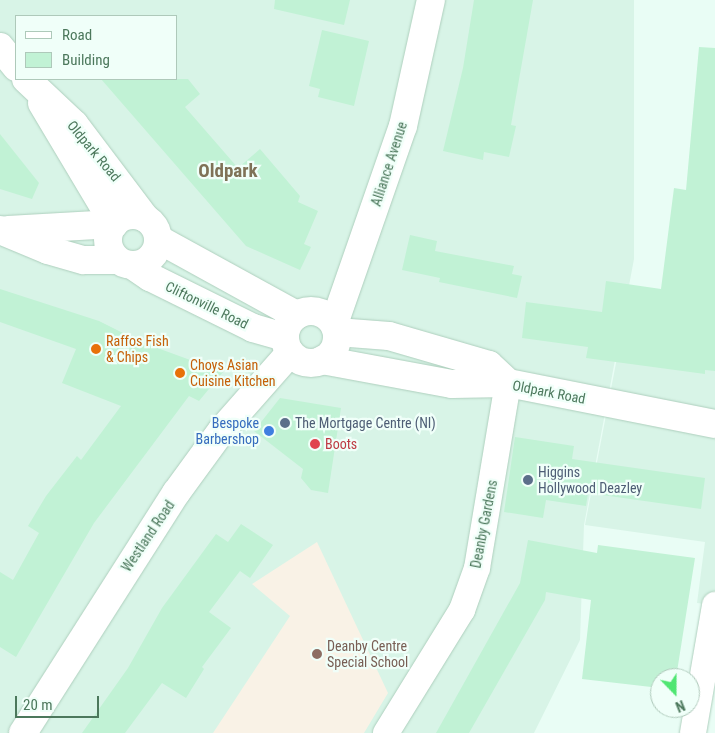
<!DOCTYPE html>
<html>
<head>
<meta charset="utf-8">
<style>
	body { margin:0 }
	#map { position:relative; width:715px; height:733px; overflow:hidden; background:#e9fdf5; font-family:"Roboto Condensed",sans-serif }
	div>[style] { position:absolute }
	.residential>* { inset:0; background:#d8f4e7 }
	.education>* { inset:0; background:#f9f2e6 }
	.building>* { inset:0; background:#c1f2d5 }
	.roads { filter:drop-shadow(0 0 1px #aecfbd) drop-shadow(0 0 1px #aecfbd) }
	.street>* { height:26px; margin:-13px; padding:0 13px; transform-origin:13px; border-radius:13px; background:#fff }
	.secondary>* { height:28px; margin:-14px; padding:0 14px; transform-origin:14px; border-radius:14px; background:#fff }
	.secondary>.ring { margin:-14px; padding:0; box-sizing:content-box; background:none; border:28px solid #fff; border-radius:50% }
	.dots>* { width:14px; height:14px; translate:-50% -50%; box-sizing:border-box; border:2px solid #f0fff9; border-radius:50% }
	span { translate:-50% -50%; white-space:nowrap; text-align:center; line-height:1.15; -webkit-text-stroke:4.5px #f0fff9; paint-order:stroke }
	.street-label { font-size:14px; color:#4c785c }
	.food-label { font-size:14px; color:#c56008 }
	.left { translate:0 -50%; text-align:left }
	.shop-label { font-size:14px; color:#366cbe }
	.right { translate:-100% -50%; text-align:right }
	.service-label { font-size:14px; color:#4e5e75 }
	.health-label { font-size:14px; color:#be3a42 }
	.education-label { font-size:14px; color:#785e54 }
	.district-label { font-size:19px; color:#7f7257; font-weight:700 }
	.legend { position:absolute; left:15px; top:15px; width:162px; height:65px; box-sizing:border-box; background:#f0fff9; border:1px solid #aec9ba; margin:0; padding:6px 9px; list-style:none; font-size:15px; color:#4c785c }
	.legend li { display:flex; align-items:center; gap:10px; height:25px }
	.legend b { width:25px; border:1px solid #aec9ba }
	.north { position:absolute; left:650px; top:668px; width:50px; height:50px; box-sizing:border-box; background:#f0fff9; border:1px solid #aec9ba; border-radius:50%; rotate:158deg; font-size:14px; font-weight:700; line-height:20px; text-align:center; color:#4c785c }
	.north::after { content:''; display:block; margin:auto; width:18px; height:22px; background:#4fe672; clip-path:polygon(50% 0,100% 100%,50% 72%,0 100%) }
	.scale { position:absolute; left:15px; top:696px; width:84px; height:22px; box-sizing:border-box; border:2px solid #4c785c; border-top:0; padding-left:6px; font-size:15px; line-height:18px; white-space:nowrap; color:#4c785c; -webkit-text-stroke:4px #f0fff9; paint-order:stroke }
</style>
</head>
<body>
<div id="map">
	<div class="residential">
		<i style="clip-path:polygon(evenodd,0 0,634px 0,634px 259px,584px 525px,580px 640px,534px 733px,0 733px,0 0,16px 16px,176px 16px,176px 79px,16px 79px,16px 16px)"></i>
		<i style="clip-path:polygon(625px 316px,715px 323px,715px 605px,697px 603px,705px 542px,585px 525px)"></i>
	</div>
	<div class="education">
		<i style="clip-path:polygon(317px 542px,388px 693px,364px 733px,213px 733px,290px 616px,252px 584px)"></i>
	</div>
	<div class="building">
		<i style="clip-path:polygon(275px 0,350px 0,344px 25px,274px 9px)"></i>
		<i style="clip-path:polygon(474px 0,533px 0,511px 125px,516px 126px,509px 157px,484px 152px,483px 160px,443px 151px,463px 68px)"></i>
		<i style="clip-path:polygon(322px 30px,369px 41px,354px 106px,318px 97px,320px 89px,309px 86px)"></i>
		<i style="clip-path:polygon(699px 47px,715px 48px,715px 371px,705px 370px,705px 374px,586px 358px,588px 347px,522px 338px,526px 302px,602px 312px,606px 281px,661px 289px,674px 188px,686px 190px)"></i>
		<i style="clip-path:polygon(101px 79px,188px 79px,200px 94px,185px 107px,238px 168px,260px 149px,300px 196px,298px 202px,318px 211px,304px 244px,311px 247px,300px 270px,246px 246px)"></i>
		<i style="clip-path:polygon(0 134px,39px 183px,32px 199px,0 189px)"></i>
		<i style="clip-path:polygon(410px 235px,437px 241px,435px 251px,514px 266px,512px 274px,522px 276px,517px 298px,439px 282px,440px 278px,402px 270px)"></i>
		<i style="clip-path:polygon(0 289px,99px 321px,141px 342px,223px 372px,199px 401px,189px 396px,94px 523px,16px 657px,0 647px,0 572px,13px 580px,39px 533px,28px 526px,46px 496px,77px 456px,81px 460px,121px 406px,62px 383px,76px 349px,0 322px)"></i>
		<i style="clip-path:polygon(280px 398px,341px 408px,328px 493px,311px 490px,301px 478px,303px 469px,254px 431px)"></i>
		<i style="clip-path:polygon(515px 437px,574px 446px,572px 459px,705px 478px,701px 509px,588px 493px,586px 506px,546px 500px,543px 518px,504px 512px)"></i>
		<i style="clip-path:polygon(241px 524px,273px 545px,250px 578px,240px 571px,209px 612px,231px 628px,202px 667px,204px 669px,186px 698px,162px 683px,125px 733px,82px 733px,128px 668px,162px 608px,216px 534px,228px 542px)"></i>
		<i style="clip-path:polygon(528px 540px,597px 553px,598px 545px,695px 558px,676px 678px,660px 678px,660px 688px,582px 679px,591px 600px,546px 592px,545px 600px,469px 733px,436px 733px,520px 583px)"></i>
	</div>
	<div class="roads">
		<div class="street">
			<i style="left:386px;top:733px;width:145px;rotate:-58.3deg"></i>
			<i style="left:462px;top:610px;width:45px;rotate:-70.3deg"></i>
			<i style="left:477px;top:568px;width:188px;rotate:-80.5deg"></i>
			<i style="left:693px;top:733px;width:130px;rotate:-80.2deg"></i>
		</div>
		<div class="secondary">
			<i style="left:0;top:47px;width:26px;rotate:51deg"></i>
			<i style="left:26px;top:79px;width:66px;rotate:43.2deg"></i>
			<i style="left:74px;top:124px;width:118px;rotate:52.9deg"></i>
			<i style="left:42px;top:103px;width:141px;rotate:59.2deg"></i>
			<i class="ring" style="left:108px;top:215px;width:22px;height:22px"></i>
			<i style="left:0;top:230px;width:52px;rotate:22.6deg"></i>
			<i style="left:48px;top:250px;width:37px;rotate:16deg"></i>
			<i style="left:84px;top:260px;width:33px"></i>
			<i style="left:8px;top:230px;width:106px;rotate:-3.2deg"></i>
			<i style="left:158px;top:239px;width:158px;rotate:28.8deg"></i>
			<i style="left:132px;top:265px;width:22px;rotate:34deg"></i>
			<i style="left:150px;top:277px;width:115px;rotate:26.3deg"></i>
			<i style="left:253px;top:328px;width:33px;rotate:16deg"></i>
			<i class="ring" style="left:285px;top:311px;width:24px;height:24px"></i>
			<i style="left:334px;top:324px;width:210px;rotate:-70.8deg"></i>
			<i style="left:403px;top:126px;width:129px;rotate:-77.5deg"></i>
			<i style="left:337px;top:332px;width:52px;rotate:4.4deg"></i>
			<i style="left:389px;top:336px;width:104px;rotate:16.2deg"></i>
			<i style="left:489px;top:365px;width:26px;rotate:43deg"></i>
			<i style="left:322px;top:360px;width:132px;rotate:10.5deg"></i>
			<i style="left:452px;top:384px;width:56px;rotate:-1deg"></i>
			<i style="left:508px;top:383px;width:211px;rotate:11.2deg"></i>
			<i style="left:23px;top:733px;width:285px;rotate:-57.5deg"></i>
			<i style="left:176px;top:493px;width:78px;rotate:-53.9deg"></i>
			<i style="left:222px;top:430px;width:103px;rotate:-48.6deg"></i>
		</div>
	</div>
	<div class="dots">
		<i style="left:96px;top:349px;background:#e8710a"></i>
		<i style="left:180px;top:373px;background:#e8710a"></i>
		<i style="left:285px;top:423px;background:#5c6f8a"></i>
		<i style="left:269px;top:431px;background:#3f7fe0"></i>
		<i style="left:315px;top:444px;background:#e0444e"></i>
		<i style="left:528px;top:480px;background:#5c6f8a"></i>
		<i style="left:317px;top:654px;background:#8d6e63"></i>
	</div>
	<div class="street-label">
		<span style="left:94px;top:151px;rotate:50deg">Oldpark Road</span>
		<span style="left:389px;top:164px;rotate:-72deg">Alliance Avenue</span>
		<span style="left:207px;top:305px;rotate:26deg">Cliftonville Road</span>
		<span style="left:549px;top:392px;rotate:11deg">Oldpark Road</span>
		<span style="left:484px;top:524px;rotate:-79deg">Deanby Gardens</span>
		<span style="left:148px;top:536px;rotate:-56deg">Westland Road</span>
	</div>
	<div class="food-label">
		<span class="left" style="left:106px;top:349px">Raffos Fish<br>&amp; Chips</span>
		<span class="left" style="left:190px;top:373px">Choys Asian<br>Cuisine Kitchen</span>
	</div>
	<div class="shop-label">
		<span class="right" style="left:259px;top:431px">Bespoke<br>Barbershop</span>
	</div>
	<div class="service-label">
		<span class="left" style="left:295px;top:423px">The Mortgage Centre (NI)</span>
		<span class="left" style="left:538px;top:480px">Higgins<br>Hollywood Deazley</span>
	</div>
	<div class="health-label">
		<span class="left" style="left:325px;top:444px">Boots</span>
	</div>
	<div class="education-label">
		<span class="left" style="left:327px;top:654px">Deanby Centre<br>Special School</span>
	</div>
	<div class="district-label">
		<span style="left:228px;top:171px">Oldpark</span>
	</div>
	<ul class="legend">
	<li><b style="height:6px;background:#fff"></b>Road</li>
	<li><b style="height:14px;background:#c1f2d5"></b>Building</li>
	</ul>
	<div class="north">N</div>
	<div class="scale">20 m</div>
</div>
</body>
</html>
